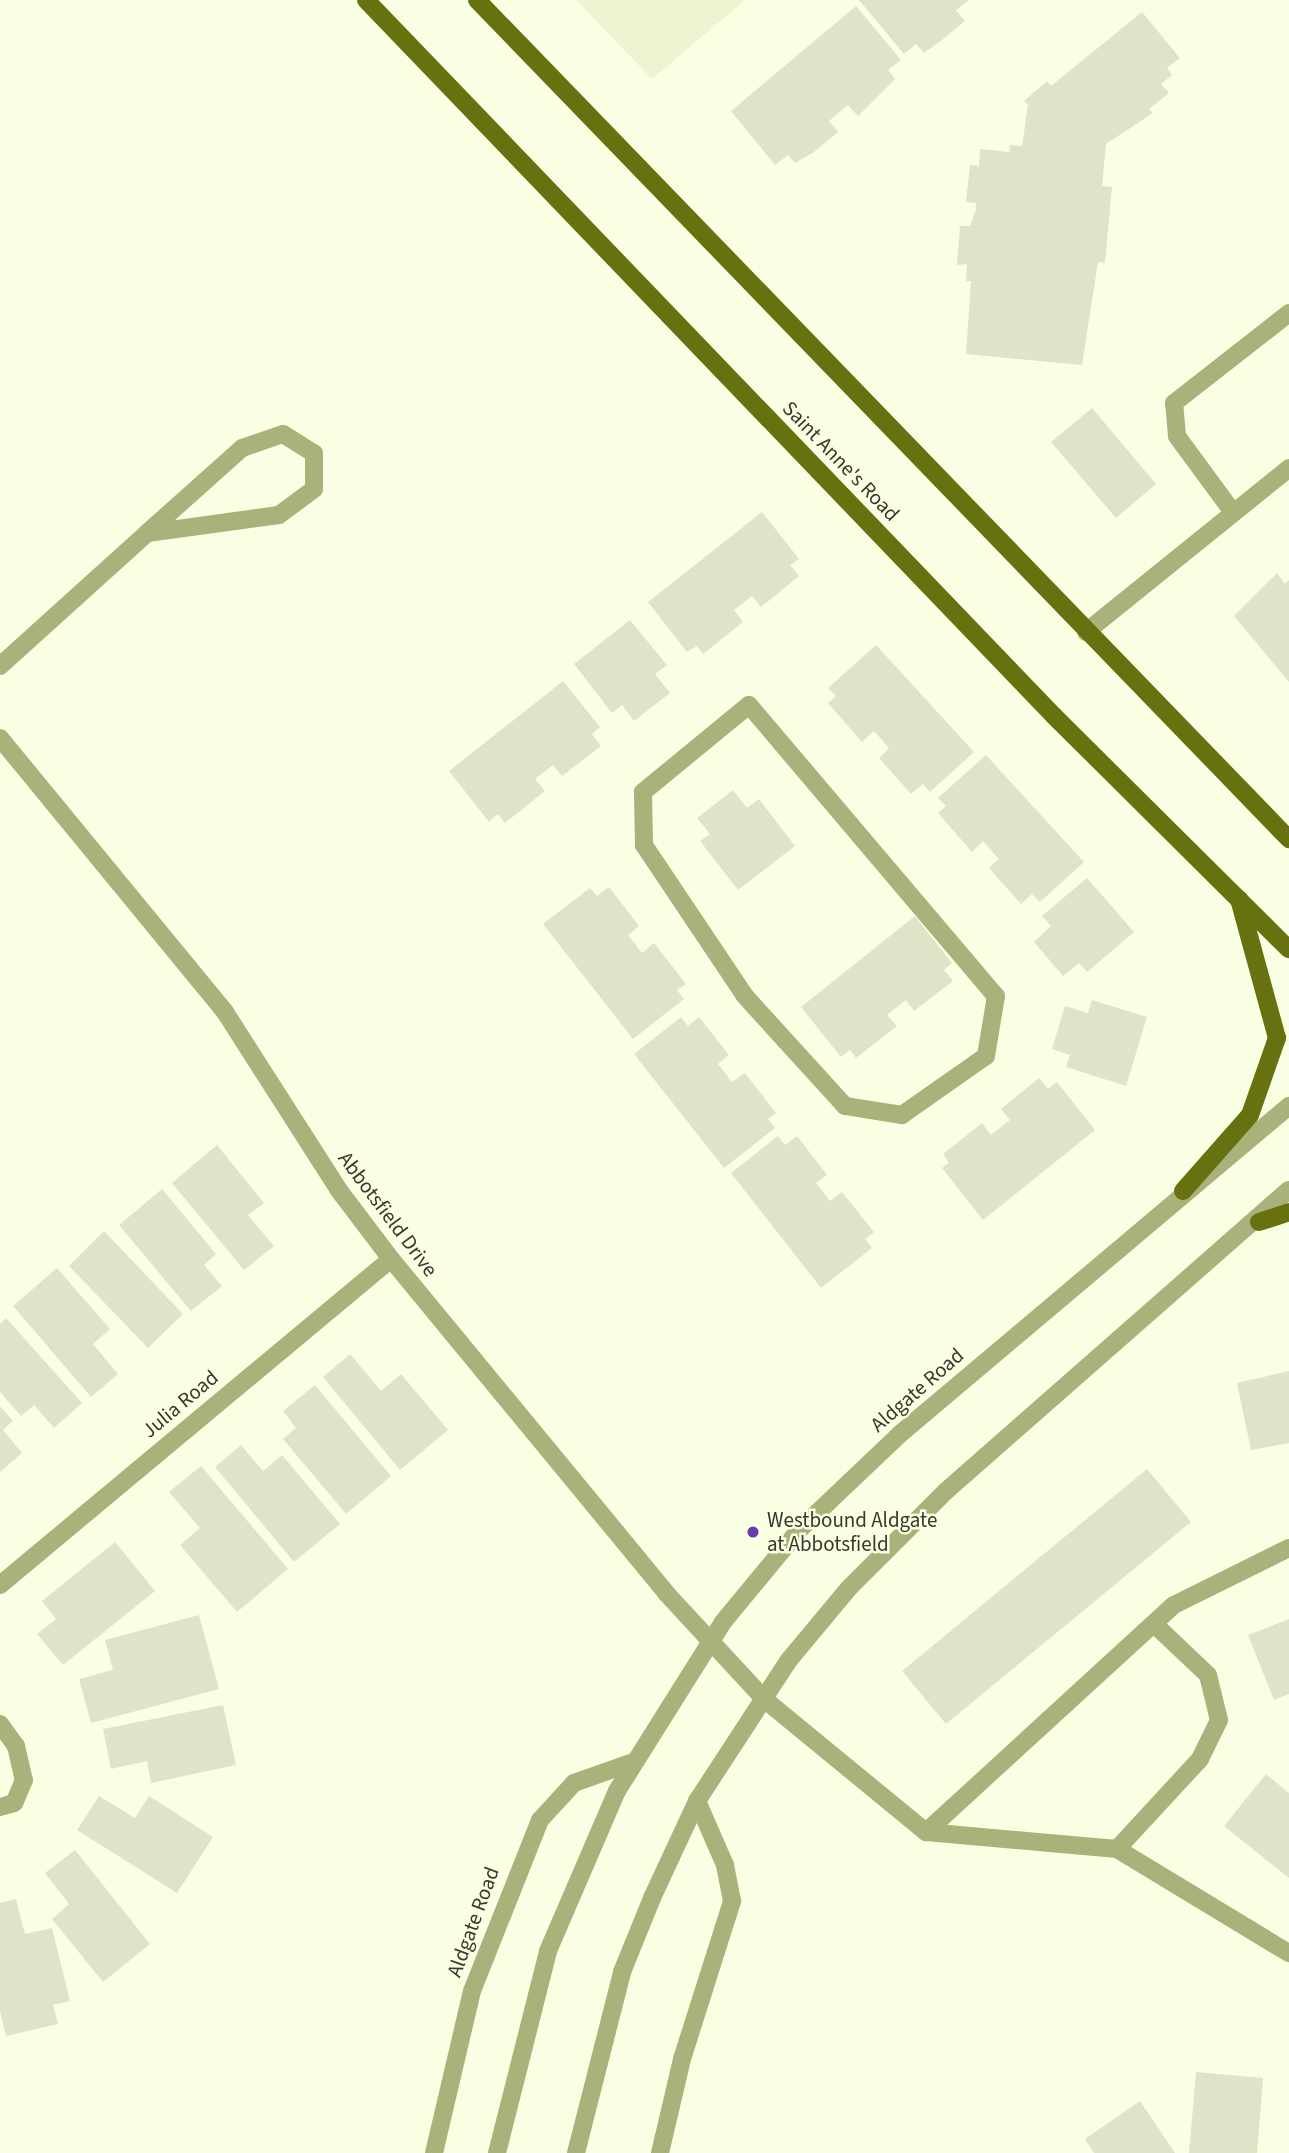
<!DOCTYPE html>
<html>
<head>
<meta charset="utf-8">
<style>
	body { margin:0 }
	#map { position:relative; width:1289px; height:2153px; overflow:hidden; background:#f9ffe2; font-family:"Source Sans 3",sans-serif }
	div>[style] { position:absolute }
	.built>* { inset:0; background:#eef4d1 }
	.building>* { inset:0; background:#dfe4c8 }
	.minor>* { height:18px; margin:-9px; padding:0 9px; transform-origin:9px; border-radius:9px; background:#a9b27b }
	.major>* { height:18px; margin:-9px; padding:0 9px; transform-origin:9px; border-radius:9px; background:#67710f }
	.dots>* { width:19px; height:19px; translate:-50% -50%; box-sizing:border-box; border:4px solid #f9ffe2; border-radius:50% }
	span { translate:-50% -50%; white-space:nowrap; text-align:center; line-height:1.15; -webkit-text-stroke:5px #f9ffe2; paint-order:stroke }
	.street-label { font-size:21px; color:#37392e }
	.poi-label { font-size:21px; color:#37392e }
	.left { translate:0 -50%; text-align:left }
</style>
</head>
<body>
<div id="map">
	<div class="built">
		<i style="clip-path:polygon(576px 0,745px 0,652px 79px)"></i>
	</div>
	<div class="building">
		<i style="clip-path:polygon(859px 0,969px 0,956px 10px,965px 21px,942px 40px,924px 53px,916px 44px,904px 54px)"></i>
		<i style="clip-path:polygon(856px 6px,901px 60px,888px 70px,895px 79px,858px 116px,848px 105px,829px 121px,838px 132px,814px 152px,795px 163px,788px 155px,775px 165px,731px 111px)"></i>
		<i style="clip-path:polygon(1142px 12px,1180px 58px,1167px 68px,1172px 75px,1161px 84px,1169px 93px,1149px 109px,1153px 113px,1106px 144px,1102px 186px,1112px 187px,1105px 263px,1098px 262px,1082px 365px,966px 354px,971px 281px,966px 281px,967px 264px,957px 265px,960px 226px,970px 226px,976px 210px,976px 203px,966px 202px,970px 165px,979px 166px,980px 149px,1009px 152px,1010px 145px,1022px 146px,1028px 105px,1024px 101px,1047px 81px,1051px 86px)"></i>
		<i style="clip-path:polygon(1092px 408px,1156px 484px,1116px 518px,1051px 442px)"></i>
		<i style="clip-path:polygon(762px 512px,799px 559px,790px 565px,799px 576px,761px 607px,752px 596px,734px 610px,743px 622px,703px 654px,697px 646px,687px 652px,648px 602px)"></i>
		<i style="clip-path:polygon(1277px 573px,1285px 584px,1289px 580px,1289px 682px,1234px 616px)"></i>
		<i style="clip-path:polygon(630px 620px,667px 665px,655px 674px,670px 693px,634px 721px,622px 705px,612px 713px,574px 664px)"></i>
		<i style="clip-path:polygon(876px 645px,974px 752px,930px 792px,923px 784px,911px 794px,879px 758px,889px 748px,874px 731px,862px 742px,828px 703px,836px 696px,828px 688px)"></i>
		<i style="clip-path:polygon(563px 681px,600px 727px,592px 734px,601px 746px,562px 776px,553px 765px,535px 779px,545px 791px,505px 823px,498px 814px,489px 822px,449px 771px)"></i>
		<i style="clip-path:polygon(986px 755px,1084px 862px,1040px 902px,1032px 894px,1021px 904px,989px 868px,999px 859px,983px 841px,972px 852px,938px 813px,946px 806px,938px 798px)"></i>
		<i style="clip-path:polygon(733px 790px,747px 808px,759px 799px,795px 846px,738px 890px,700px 841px,710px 834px,697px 818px)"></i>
		<i style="clip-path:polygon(1087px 878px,1134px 932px,1087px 972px,1079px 963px,1063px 976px,1034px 942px,1051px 926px,1042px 916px)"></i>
		<i style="clip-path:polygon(609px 887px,639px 926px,628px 935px,642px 953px,654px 943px,686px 984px,677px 990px,684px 999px,633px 1039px,543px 924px,590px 888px,597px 896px)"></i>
		<i style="clip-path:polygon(915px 916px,952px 963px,944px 970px,953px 981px,914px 1011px,906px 1000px,887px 1015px,897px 1026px,856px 1058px,850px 1050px,841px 1057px,801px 1007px)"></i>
		<i style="clip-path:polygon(1092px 1000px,1147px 1017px,1126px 1086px,1066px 1067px,1070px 1055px,1052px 1049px,1065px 1006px,1088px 1013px)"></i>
		<i style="clip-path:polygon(681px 1017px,688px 1026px,699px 1017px,729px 1055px,718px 1064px,732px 1082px,745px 1073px,776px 1113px,768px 1119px,775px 1128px,724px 1168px,634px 1054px)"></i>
		<i style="clip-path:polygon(1039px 1078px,1048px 1089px,1057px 1082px,1095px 1130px,983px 1220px,942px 1168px,949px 1163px,943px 1154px,982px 1123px,991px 1135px,1010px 1120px,1001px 1109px)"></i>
		<i style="clip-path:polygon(778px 1136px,785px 1145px,797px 1136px,827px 1175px,816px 1183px,830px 1201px,842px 1192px,874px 1232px,865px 1239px,872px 1248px,821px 1288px,731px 1173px)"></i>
		<i style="clip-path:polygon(217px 1145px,264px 1203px,248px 1215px,274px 1246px,244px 1270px,172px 1183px)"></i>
		<i style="clip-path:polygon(162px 1189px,216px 1254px,204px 1265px,222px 1286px,191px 1311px,119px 1225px)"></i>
		<i style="clip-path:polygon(104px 1231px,183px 1314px,148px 1348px,69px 1266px)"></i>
		<i style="clip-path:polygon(57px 1268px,110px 1329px,93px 1344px,118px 1374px,91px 1397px,13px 1306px)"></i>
		<i style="clip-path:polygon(6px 1318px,82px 1403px,54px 1428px,34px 1405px,21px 1416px,0 1392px,0 1324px)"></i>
		<i style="clip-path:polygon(350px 1354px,381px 1391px,401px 1374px,448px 1430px,400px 1470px,323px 1377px)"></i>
		<i style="clip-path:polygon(1289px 1371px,1289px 1443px,1251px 1450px,1237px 1383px)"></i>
		<i style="clip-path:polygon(315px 1385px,391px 1476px,346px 1514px,283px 1439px,296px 1428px,283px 1411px)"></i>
		<i style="clip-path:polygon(0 1406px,13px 1421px,3px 1430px,22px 1453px,0 1472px)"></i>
		<i style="clip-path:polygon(241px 1445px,263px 1471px,282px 1455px,340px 1524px,294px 1562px,215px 1467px)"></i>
		<i style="clip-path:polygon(201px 1466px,288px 1569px,237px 1612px,180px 1545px,200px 1528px,169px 1492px)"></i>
		<i style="clip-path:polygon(1147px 1469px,1191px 1522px,946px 1724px,902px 1671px)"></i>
		<i style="clip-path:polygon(115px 1542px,155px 1591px,63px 1665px,37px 1634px,56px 1619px,42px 1601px)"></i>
		<i style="clip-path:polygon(199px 1615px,219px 1689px,91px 1723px,79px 1679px,113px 1670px,105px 1640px)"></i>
		<i style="clip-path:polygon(1289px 1619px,1289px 1694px,1274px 1700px,1248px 1635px)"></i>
		<i style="clip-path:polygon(223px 1705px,236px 1765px,151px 1783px,147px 1761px,111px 1769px,103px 1729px)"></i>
		<i style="clip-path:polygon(1266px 1774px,1289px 1793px,1289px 1878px,1224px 1826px)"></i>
		<i style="clip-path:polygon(99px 1796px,135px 1818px,149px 1796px,213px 1837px,177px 1893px,77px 1830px)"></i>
		<i style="clip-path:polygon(75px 1850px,150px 1944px,103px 1982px,52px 1919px,69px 1904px,45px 1873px)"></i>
		<i style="clip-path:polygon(16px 1899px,25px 1934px,52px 1928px,70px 2001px,53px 2005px,58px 2024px,6px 2036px,0 2011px,0 1903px)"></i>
		<i style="clip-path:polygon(1196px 2072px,1263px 2078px,1257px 2153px,1189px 2153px)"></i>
		<i style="clip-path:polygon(1140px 2101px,1175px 2153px,1094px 2153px,1085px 2139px)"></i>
	</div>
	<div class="minor">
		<i style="left:1232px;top:511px;width:93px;rotate:-126.3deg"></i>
		<i style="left:1177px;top:436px;width:33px;rotate:-95deg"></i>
		<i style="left:1174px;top:403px;width:146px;rotate:-38deg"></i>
		<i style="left:1086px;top:632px;width:261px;rotate:-38.9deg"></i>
		<i style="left:0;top:666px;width:198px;rotate:-42.1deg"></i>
		<i style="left:147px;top:533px;width:127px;rotate:-41.8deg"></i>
		<i style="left:242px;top:448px;width:43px;rotate:-18.9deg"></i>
		<i style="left:283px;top:434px;width:36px;rotate:32deg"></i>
		<i style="left:314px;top:453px;width:36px;rotate:90deg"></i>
		<i style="left:314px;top:489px;width:44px;rotate:143.4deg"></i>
		<i style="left:279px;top:515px;width:133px;rotate:172.2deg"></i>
		<i style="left:749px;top:705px;width:382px;rotate:49.7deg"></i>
		<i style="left:996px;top:996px;width:61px;rotate:99.5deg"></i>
		<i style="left:986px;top:1056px;width:103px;rotate:144.9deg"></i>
		<i style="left:902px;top:1115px;width:58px;rotate:-171deg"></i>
		<i style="left:845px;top:1106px;width:149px;rotate:-132.3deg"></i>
		<i style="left:745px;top:996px;width:182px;rotate:-123.8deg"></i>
		<i style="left:644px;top:845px;width:53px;rotate:-91.1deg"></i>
		<i style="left:643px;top:792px;width:137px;rotate:-39.4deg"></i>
		<i style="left:0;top:738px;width:355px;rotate:50.6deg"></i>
		<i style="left:225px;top:1012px;width:210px;rotate:57.4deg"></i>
		<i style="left:338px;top:1189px;width:88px;rotate:52.9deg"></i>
		<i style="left:391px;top:1259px;width:433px;rotate:50.5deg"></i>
		<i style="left:666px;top:1593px;width:144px;rotate:47.2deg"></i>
		<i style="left:764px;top:1699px;width:210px;rotate:39.4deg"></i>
		<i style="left:926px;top:1832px;width:192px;rotate:5.1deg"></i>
		<i style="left:1117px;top:1849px;width:201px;rotate:31.2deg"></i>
		<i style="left:0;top:1585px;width:509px;rotate:-39.82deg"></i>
		<i style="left:0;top:1724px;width:27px;rotate:54deg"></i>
		<i style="left:16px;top:1746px;width:35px;rotate:77deg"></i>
		<i style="left:24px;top:1780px;width:25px;rotate:113deg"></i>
		<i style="left:14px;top:1803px;width:15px;rotate:164deg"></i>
		<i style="left:926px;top:1832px;width:336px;rotate:-42.5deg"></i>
		<i style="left:1174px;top:1605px;width:128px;rotate:-26.4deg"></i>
		<i style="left:1117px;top:1849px;width:122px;rotate:-47.3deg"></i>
		<i style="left:1200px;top:1759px;width:43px;rotate:-64deg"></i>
		<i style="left:1219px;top:1720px;width:46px;rotate:-103.7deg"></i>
		<i style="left:1208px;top:1675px;width:74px;rotate:-136.6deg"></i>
		<i style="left:434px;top:2153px;width:166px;rotate:-76.8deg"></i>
		<i style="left:472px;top:1991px;width:184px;rotate:-68.3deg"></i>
		<i style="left:540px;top:1820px;width:50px;rotate:-47.4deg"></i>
		<i style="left:574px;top:1783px;width:63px;rotate:-19.6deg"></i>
		<i style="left:497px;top:2153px;width:208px;rotate:-75.8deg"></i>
		<i style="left:548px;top:1951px;width:174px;rotate:-66.7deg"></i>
		<i style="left:617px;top:1791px;width:199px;rotate:-57.9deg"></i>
		<i style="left:723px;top:1622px;width:119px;rotate:-50.4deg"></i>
		<i style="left:799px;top:1530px;width:139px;rotate:-43.5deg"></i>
		<i style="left:900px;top:1434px;width:509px;rotate:-40.14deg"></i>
		<i style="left:576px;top:2153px;width:187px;rotate:-75.7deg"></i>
		<i style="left:622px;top:1972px;width:80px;rotate:-67.9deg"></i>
		<i style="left:652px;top:1898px;width:107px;rotate:-65.1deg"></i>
		<i style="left:697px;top:1801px;width:168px;rotate:-56.9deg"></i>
		<i style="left:789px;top:1660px;width:94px;rotate:-50.2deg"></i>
		<i style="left:849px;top:1588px;width:137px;rotate:-45deg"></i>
		<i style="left:946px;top:1491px;width:456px;rotate:-41.3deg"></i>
		<i style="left:660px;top:2153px;width:97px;rotate:-76.8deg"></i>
		<i style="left:682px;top:2059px;width:166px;rotate:-72.4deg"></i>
		<i style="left:732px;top:1901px;width:37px;rotate:-101deg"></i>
		<i style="left:725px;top:1865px;width:70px;rotate:-113.6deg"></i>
	</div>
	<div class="major">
		<i style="left:366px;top:0;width:993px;rotate:46.14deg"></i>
		<i style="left:1054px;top:716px;width:331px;rotate:44.8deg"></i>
		<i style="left:477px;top:0;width:1168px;rotate:45.94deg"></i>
		<i style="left:1183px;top:1191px;width:101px;rotate:-48.6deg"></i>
		<i style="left:1250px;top:1115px;width:82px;rotate:-70.7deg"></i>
		<i style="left:1277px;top:1038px;width:144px;rotate:-105.3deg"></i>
		<i style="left:1259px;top:1222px;width:32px;rotate:-18deg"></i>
	</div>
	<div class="dots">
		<i style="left:753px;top:1532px;background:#673bb3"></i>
	</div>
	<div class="street-label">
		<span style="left:841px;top:461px;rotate:46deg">Saint Anne's Road</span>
		<span style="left:388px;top:1214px;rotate:53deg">Abbotsfield Drive</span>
		<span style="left:917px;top:1390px;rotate:-41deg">Aldgate Road</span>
		<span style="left:180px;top:1404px;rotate:-40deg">Julia Road</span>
		<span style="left:473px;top:1922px;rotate:-70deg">Aldgate Road</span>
	</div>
	<div class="poi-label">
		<span class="left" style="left:767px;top:1532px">Westbound Aldgate<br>at Abbotsfield</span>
	</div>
</div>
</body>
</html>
